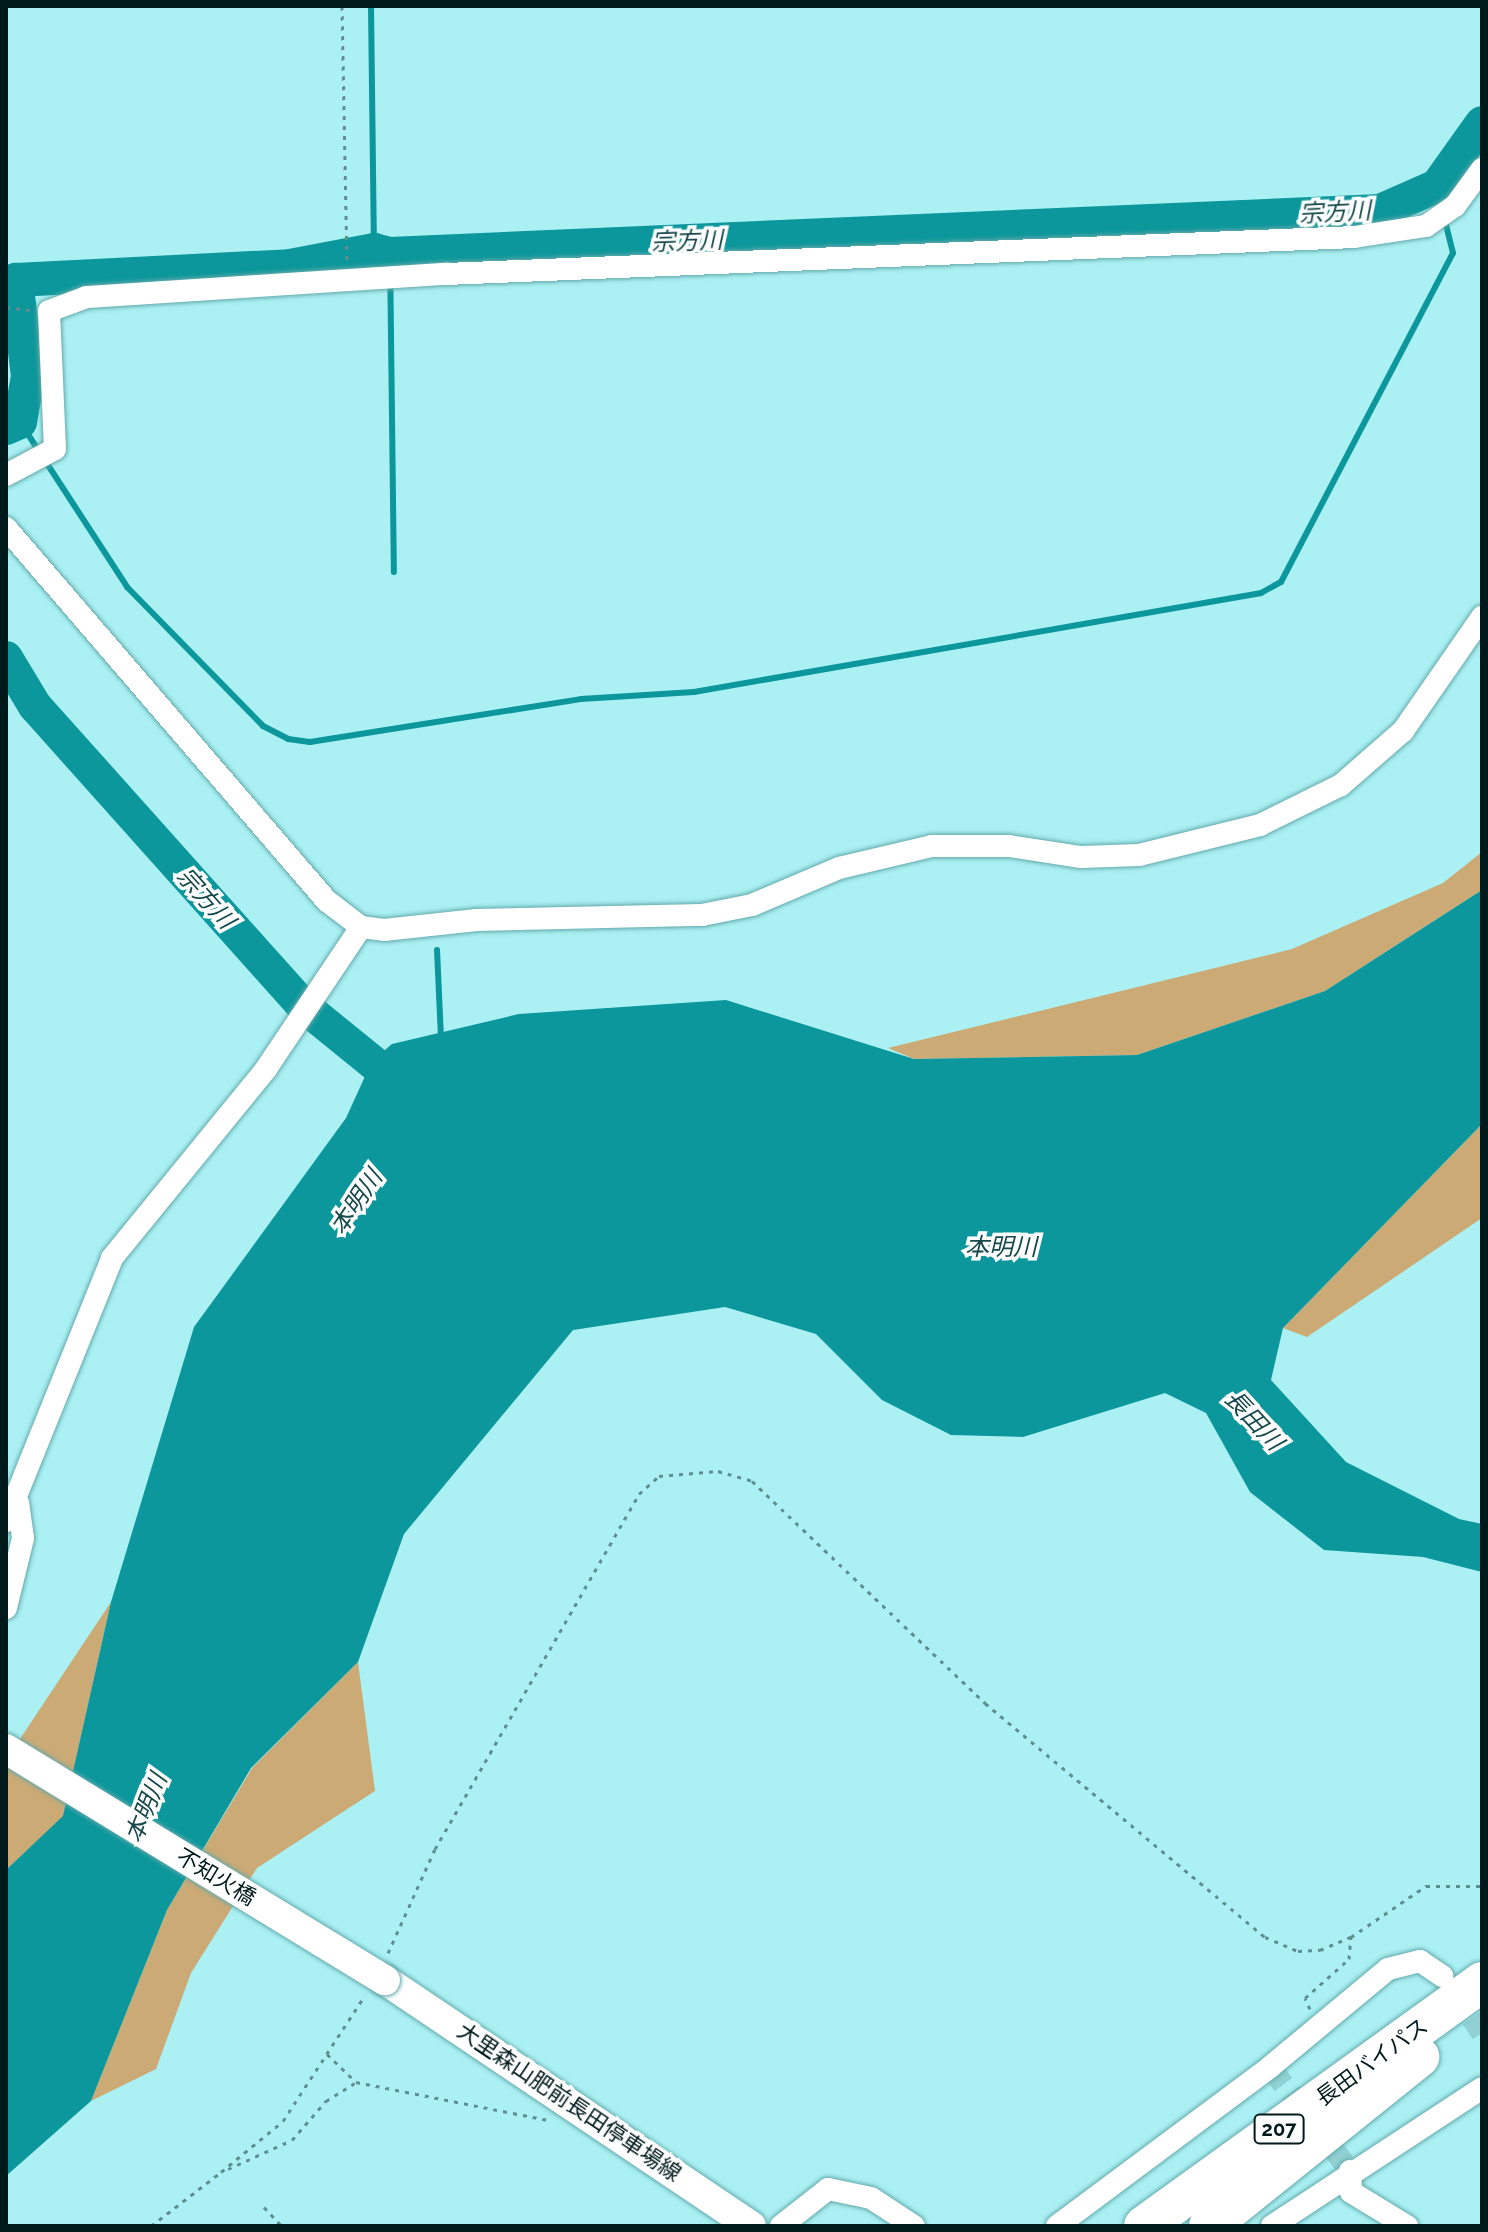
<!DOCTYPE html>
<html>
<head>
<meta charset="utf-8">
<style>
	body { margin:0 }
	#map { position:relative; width:1488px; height:2232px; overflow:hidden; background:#abf1f4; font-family:Raleway,"Noto Sans JP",sans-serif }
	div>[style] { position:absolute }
	.green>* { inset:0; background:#cbaa75 }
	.water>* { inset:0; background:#0b979b }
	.stream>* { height:6px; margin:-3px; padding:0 3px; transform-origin:3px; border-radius:3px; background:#0b979b }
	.river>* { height:34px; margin:-17px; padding:0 17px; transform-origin:17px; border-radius:17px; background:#0b979b }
	.street-tunnel>* { height:22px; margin-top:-11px; transform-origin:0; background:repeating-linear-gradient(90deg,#91d1d3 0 22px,transparent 0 33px) }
	.path>* { height:3px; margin-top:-1.5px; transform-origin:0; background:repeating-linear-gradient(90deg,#5e9092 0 4px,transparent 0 10px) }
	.roads { filter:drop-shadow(0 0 2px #64a9ab) drop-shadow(0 0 2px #64a9ab) }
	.street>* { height:22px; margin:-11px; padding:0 11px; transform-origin:11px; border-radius:11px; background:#fff }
	.secondary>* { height:30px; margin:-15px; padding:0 15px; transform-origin:15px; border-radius:15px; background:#fff }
	.highway>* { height:40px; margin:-20px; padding:0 20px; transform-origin:20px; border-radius:20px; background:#fff }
	.bridges { filter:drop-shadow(0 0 2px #64a9ab) drop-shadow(0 0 2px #64a9ab) }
	.secondary-bridge>* { height:30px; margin:-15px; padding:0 15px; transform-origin:15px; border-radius:15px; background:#fff }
	span { translate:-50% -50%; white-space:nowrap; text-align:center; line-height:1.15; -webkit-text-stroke:7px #fff; paint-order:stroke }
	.shield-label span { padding:2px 6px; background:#fff; border:2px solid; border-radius:6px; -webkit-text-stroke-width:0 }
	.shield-label { font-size:20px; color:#001a1b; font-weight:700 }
	.street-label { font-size:22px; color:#001a1b }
	.water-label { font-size:24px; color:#16494b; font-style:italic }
	.frame { position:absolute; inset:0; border:8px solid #001a1b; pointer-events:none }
</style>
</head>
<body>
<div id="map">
	<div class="green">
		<i style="clip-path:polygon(1482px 852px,1482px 890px,1325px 991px,1137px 1055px,914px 1059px,888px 1048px,1292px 949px,1443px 883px)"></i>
		<i style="clip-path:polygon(1482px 1124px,1482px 1218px,1307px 1337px,1283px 1328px)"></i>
		<i style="clip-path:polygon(111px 1602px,63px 1817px,6px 1870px,6px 1760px)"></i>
		<i style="clip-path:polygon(358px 1662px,375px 1791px,257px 1868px,191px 1973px,156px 2069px,91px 2101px,167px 1910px,252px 1768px)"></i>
	</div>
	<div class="water">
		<i style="clip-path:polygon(1482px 890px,1482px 1124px,1283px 1328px,1271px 1380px,1346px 1462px,1459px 1519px,1482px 1524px,1482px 1572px,1423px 1557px,1324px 1550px,1250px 1492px,1206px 1413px,1165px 1393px,1023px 1437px,951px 1435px,882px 1400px,816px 1334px,725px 1307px,573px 1330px,404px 1534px,358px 1662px,251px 1768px,167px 1910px,91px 2101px,6px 2176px,6px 1870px,63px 1816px,111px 1602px,194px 1327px,346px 1118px,372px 1061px,392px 1044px,519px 1014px,726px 1000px,914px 1059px,1137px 1055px,1325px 991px)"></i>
	</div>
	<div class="stream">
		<i style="left:371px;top:6px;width:244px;rotate:89.3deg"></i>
		<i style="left:1437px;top:186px;width:25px;rotate:76deg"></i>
		<i style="left:390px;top:254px;width:318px;rotate:89.3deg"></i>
		<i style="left:6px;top:280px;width:10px"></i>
		<i style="left:20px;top:422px;width:197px;rotate:57deg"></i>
		<i style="left:127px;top:587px;width:194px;rotate:45.6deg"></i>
		<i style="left:263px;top:726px;width:28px;rotate:27deg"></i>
		<i style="left:288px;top:739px;width:22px;rotate:8deg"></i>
		<i style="left:310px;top:742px;width:274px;rotate:-9deg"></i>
		<i style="left:581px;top:699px;width:113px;rotate:-3.5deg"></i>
		<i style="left:694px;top:692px;width:576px;rotate:-9.9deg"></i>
		<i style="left:1261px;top:593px;width:23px;rotate:-29deg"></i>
		<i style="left:1281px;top:582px;width:371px;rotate:-62.4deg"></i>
		<i style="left:1453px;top:253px;width:33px;rotate:-104deg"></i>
		<i style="left:437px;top:950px;width:88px;rotate:87.4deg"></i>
	</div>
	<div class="river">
		<i style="left:6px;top:428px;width:15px;rotate:-23deg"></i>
		<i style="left:20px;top:422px;width:47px;rotate:-80.1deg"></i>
		<i style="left:28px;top:376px;width:97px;rotate:-97.1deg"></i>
		<i style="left:16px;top:280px;width:274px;rotate:-2.9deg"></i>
		<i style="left:290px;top:266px;width:86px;rotate:-10.8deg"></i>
		<i style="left:374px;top:250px;width:16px;rotate:14deg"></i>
		<i style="left:390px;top:254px;width:991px;rotate:-2.49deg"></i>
		<i style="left:1380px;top:211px;width:62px;rotate:-23.7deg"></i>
		<i style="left:1437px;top:186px;width:77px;rotate:-54.5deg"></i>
		<i style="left:6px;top:658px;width:56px;rotate:58.9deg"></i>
		<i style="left:35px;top:706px;width:399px;rotate:48.2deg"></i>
		<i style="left:301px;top:1004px;width:138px;rotate:39.1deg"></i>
	</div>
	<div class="street-tunnel">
		<i style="left:1453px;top:1991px;width:51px;rotate:55.4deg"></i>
		<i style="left:1270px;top:2067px;width:131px;rotate:52.4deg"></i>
	</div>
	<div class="path">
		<i style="left:342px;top:6px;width:254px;rotate:88.9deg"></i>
		<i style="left:6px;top:307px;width:24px;rotate:7deg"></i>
		<i style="left:388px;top:1953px;width:114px;rotate:-65.7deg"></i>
		<i style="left:435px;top:1849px;width:409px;rotate:-60.1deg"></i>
		<i style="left:639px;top:1494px;width:27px;rotate:-42deg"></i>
		<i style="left:659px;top:1476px;width:59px;rotate:-4.8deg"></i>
		<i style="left:718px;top:1471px;width:35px;rotate:16deg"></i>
		<i style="left:752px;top:1481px;width:322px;rotate:43.6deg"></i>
		<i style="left:985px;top:1703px;width:365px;rotate:39.9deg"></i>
		<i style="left:1265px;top:1937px;width:36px;rotate:23deg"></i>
		<i style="left:1298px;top:1951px;width:22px;rotate:-3deg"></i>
		<i style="left:1320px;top:1950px;width:34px;rotate:-23deg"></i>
		<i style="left:1310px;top:2009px;width:12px;rotate:-114deg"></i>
		<i style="left:1305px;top:1998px;width:59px;rotate:-41.6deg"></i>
		<i style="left:1349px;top:1959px;width:22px;rotate:-85deg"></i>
		<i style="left:1351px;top:1937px;width:91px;rotate:-34.2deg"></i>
		<i style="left:1426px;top:1886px;width:56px"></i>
		<i style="left:327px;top:2054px;width:40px;rotate:44deg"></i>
		<i style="left:356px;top:2082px;width:196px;rotate:11.2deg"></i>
		<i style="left:228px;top:2169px;width:70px;rotate:-24.4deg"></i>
		<i style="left:292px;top:2140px;width:52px;rotate:-48.9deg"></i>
		<i style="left:326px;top:2101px;width:34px;rotate:-32deg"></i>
		<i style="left:221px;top:2172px;width:80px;rotate:-39.4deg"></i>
		<i style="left:283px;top:2121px;width:150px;rotate:-56.9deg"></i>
		<i style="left:264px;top:2207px;width:26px;rotate:47deg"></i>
		<i style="left:151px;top:2226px;width:88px;rotate:-37.6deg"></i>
	</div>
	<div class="roads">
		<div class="street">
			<i style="left:6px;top:475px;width:55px;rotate:-28deg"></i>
			<i style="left:55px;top:449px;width:138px;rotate:-92.5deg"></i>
			<i style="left:49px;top:311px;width:40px;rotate:-20.2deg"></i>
			<i style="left:87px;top:297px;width:360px;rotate:-3.7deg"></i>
			<i style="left:446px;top:274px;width:909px;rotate:-2.33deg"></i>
			<i style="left:1354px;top:237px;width:73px;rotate:-8.7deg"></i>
			<i style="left:1426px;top:226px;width:35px;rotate:-35deg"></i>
			<i style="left:1455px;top:206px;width:46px;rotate:-53.9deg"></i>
			<i style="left:6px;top:528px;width:492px;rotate:49.3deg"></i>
			<i style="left:327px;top:901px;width:43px;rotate:37.4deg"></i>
			<i style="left:361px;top:927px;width:23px;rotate:7deg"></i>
			<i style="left:384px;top:930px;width:93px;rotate:-6.2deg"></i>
			<i style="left:476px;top:920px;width:226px;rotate:-1.3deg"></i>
			<i style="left:702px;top:915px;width:51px;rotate:-11.3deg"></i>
			<i style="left:752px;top:905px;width:95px;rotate:-23deg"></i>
			<i style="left:839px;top:868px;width:96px;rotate:-13.3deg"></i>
			<i style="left:932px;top:846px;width:77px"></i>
			<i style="left:1009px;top:846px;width:73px;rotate:8.7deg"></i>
			<i style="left:1081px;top:857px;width:58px;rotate:-2deg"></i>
			<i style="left:1139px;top:855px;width:125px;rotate:-13.9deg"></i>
			<i style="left:1260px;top:825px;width:90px;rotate:-26.3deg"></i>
			<i style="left:1341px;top:785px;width:82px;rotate:-41.1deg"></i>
			<i style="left:1403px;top:731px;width:139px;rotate:-55.3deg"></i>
			<i style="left:6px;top:1521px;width:284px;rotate:-68deg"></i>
			<i style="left:112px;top:1258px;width:244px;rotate:-50.8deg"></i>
			<i style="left:266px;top:1069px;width:171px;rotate:-56.2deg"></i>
			<i style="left:6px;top:1608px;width:72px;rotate:-76.3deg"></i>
			<i style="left:23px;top:1538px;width:35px;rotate:-98deg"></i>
			<i style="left:1350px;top:2171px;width:21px;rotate:87deg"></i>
			<i style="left:1351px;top:2192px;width:66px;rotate:31.3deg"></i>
			<i style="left:781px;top:2226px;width:60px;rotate:-38.2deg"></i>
			<i style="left:828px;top:2189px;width:44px;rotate:11.8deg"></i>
			<i style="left:871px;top:2198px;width:51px;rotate:33.1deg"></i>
			<i style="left:1057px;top:2226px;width:266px;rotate:-36.7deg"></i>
			<i style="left:1270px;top:2067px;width:153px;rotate:-39.7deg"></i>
			<i style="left:1388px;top:1969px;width:33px;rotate:-14deg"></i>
			<i style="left:1420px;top:1961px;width:27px;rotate:34deg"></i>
			<i style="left:1272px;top:2226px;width:251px;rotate:-33.3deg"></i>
		</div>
		<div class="secondary">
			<i style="left:385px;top:1980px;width:441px;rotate:33.9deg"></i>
		</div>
		<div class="highway">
			<i style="left:1144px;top:2226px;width:417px;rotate:-35.8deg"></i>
			<i style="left:1209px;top:2226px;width:270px;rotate:-38.8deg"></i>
		</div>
	</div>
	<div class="bridges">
		<div class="secondary-bridge">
			<i style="left:6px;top:1749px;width:444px;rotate:31.4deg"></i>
		</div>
	</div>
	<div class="shield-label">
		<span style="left:1279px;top:2129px">207</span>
	</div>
	<div class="street-label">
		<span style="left:216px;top:1877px;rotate:31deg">不知火橋</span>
		<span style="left:1372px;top:2062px;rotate:-36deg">長田バイパス</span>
		<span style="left:569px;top:2102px;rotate:34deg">大里森山肥前長田停車場線</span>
	</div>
	<div class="water-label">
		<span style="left:1335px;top:212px;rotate:-3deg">宗方川</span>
		<span style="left:687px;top:241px;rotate:-2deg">宗方川</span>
		<span style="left:206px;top:898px;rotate:48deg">宗方川</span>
		<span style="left:356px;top:1202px;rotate:-56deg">本明川</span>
		<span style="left:1001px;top:1247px">本明川</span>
		<span style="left:1254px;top:1420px;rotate:47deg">長田川</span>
		<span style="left:146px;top:1808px;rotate:-68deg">本明川</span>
	</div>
	<div class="frame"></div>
</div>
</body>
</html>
